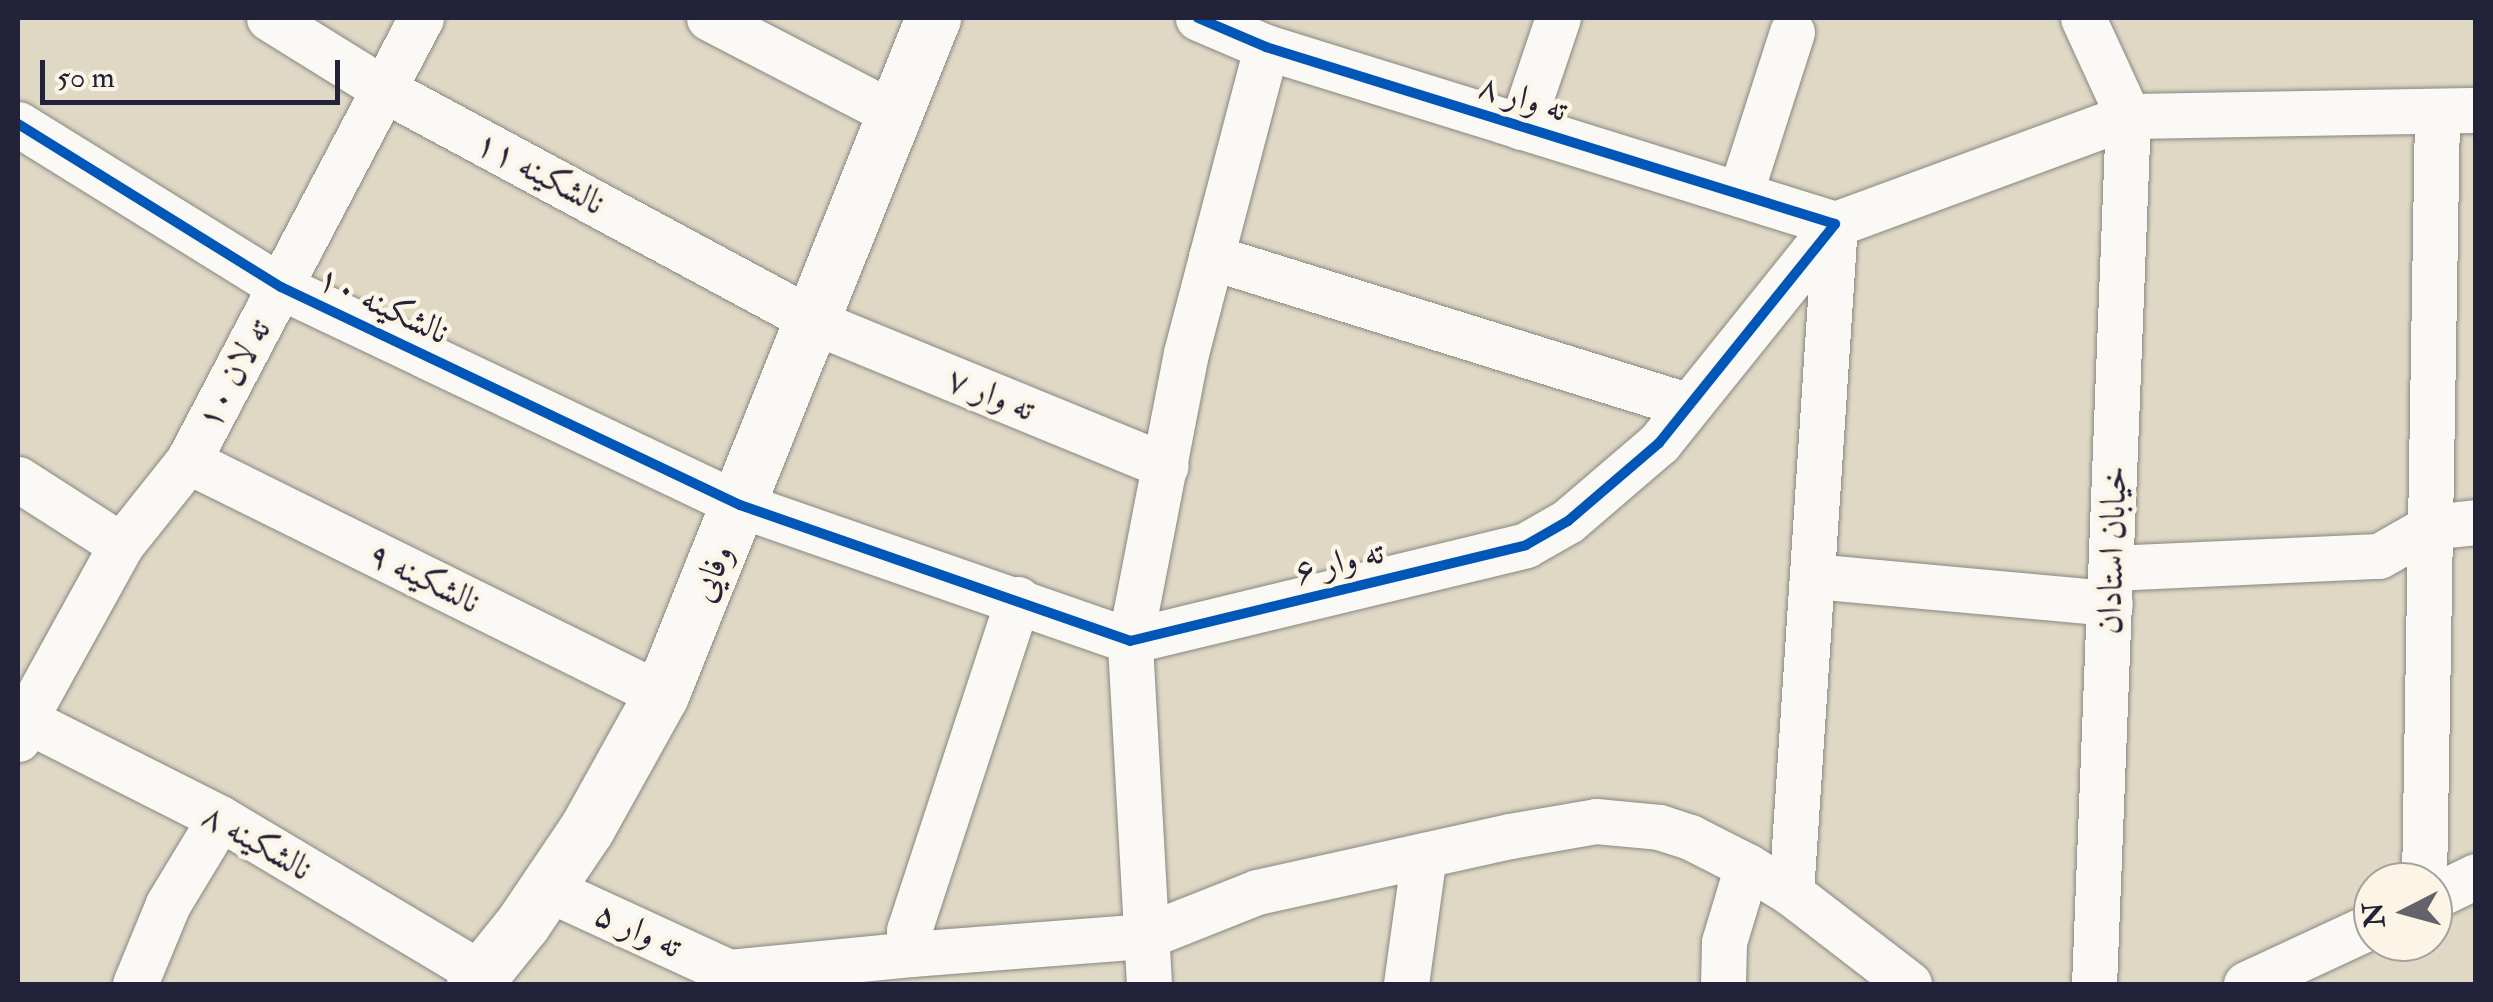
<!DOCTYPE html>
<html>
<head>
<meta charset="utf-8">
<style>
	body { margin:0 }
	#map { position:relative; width:2493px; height:1002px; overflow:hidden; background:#dfd8c5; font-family:"IM FELL Double Pica",Amiri,serif }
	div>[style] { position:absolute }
	.roads { filter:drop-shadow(0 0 2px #8a8681) drop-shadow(0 0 2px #8a8681) }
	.street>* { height:45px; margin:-22.5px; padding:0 22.5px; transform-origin:22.5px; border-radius:22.5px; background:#faf9f6 }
	.secondary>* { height:55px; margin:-27.5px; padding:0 27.5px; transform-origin:27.5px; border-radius:27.5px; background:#faf9f6 }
	.cycleway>* { height:10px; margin:-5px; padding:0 5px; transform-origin:5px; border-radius:5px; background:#0057b8 }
	span { translate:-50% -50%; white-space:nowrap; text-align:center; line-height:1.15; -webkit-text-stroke:9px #fcf5e5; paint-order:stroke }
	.street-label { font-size:35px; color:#22223b }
	.frame { position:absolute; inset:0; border:20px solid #22223b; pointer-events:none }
	.north { position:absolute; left:2353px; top:862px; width:100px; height:100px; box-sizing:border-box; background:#fcf5e5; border:2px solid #a5a1a1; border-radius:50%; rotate:264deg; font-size:28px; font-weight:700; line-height:40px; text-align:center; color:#22223b }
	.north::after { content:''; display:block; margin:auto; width:35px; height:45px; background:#64626b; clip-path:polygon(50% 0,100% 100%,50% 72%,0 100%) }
	.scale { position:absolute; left:40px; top:60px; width:300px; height:45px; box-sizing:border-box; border:5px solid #22223b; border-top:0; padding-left:12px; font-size:30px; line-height:35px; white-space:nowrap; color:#22223b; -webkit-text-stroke:8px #fcf5e5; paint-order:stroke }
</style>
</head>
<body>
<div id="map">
	<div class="roads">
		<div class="street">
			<i style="left:269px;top:18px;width:137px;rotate:31.8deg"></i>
			<i style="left:385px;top:90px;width:489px;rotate:28.3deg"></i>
			<i style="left:815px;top:322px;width:379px;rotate:22.3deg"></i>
			<i style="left:709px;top:18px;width:211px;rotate:27.4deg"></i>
			<i style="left:2083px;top:18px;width:108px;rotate:65.3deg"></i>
			<i style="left:2128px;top:116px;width:869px;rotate:92.24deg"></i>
			<i style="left:18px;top:124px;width:309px;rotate:31.8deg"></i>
			<i style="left:281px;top:287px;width:508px;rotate:25.41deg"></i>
			<i style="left:740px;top:505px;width:413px;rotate:19.2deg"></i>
			<i style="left:1130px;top:641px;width:407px;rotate:-13.6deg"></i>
			<i style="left:1526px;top:545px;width:48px;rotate:-29.7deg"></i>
			<i style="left:1568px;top:521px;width:120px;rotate:-40.6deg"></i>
			<i style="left:1659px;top:443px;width:281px;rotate:-51.2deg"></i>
			<i style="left:1835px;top:224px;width:596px;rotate:-162.72deg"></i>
			<i style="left:1266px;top:47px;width:74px;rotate:-156.9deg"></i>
			<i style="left:1521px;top:127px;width:115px;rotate:-71.3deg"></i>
			<i style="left:1740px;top:194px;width:170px;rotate:-72.2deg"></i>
			<i style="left:1211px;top:257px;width:500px;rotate:17.3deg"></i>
			<i style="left:188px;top:461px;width:528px;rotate:26.32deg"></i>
			<i style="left:18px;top:479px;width:122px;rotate:32.7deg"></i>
			<i style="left:121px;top:545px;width:107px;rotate:-51.4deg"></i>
			<i style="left:188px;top:461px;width:501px;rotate:-62.26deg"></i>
			<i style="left:2112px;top:568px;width:267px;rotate:-2.6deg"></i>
			<i style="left:2379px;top:556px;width:59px;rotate:-29.6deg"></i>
			<i style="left:2430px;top:527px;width:46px;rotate:-6.2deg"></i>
			<i style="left:1812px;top:576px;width:299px;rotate:5.2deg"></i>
			<i style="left:1018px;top:599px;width:348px;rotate:108.2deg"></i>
			<i style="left:909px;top:930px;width:24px;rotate:85deg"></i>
			<i style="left:911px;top:954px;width:236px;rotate:-4.4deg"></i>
			<i style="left:1146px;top:936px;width:119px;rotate:-21.6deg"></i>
			<i style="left:1257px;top:892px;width:259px;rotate:-12.5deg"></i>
			<i style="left:1510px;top:836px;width:87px;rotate:-9.9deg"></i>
			<i style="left:1596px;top:821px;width:63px;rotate:5.4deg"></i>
			<i style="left:1659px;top:827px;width:33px;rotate:18deg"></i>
			<i style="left:1690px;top:837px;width:64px;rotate:27deg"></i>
			<i style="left:18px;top:716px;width:226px;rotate:26.8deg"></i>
			<i style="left:220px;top:818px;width:306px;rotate:30.8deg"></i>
			<i style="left:18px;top:739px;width:21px;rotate:-71deg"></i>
			<i style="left:25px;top:719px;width:199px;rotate:-61.1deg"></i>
			<i style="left:2424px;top:882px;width:771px;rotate:-89.03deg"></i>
			<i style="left:546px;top:888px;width:201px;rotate:24.7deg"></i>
			<i style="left:1791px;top:893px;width:670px;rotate:-86.24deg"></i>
			<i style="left:1835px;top:224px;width:312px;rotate:-20.2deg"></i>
			<i style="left:2128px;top:116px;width:348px;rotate:-1deg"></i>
			<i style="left:2433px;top:897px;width:48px;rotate:-26deg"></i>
			<i style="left:135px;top:984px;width:87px;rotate:-67.6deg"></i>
			<i style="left:168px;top:904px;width:100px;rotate:-58.8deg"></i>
			<i style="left:726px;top:984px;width:12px;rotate:-76deg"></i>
			<i style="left:729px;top:972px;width:183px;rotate:-5.6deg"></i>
			<i style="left:1149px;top:984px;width:344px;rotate:-93.2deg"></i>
			<i style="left:1130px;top:641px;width:293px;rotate:-79deg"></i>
			<i style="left:1186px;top:353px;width:316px;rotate:-75.3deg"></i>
			<i style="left:1406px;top:984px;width:130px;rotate:-82.1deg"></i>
			<i style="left:1723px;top:984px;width:42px;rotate:-88.6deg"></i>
			<i style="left:1724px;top:942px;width:79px;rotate:-73.2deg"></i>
			<i style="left:1747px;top:866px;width:52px;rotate:31.5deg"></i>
			<i style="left:1791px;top:893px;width:149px;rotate:37.6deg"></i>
			<i style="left:2246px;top:984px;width:140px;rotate:-24.9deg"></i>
		</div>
		<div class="secondary">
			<i style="left:474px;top:984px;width:78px;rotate:-51.2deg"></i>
			<i style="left:523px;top:923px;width:115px;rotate:-56deg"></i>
			<i style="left:587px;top:828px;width:152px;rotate:-60.9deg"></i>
			<i style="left:661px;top:695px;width:730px;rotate:-68.11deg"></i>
		</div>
	</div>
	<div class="cycleway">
		<i style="left:18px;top:124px;width:309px;rotate:31.8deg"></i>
		<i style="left:281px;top:287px;width:508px;rotate:25.41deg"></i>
		<i style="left:740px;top:505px;width:413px;rotate:19.2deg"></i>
		<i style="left:1130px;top:641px;width:407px;rotate:-13.6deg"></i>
		<i style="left:1526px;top:545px;width:48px;rotate:-29.7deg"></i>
		<i style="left:1568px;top:521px;width:120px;rotate:-40.6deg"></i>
		<i style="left:1659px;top:443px;width:281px;rotate:-51.2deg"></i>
		<i style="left:1835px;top:224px;width:596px;rotate:-162.72deg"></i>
		<i style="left:1266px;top:47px;width:74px;rotate:-156.9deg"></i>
	</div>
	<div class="street-label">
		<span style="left:1523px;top:98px;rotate:17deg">ته وار ۸</span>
		<span style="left:540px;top:173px;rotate:28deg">نالشکینه ۱۱</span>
		<span style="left:383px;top:305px;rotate:25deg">نالشکینه ۱۰</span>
		<span style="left:234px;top:374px;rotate:-62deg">ته لان ۱۰</span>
		<span style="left:991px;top:394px;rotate:22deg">ته وار ۷</span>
		<span style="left:2112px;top:550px;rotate:-88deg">خیابان استادان</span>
		<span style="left:1339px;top:562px;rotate:-14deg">ته وار ۶</span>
		<span style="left:712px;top:573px;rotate:-67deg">وفایی</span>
		<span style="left:424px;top:578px;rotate:26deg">نالشکینه ۹</span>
		<span style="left:257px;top:842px;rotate:30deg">نالشکینه ۸</span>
		<span style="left:638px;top:930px;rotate:24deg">ته وار ۵</span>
	</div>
	<div class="frame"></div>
	<div class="north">N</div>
	<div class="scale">50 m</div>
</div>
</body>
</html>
